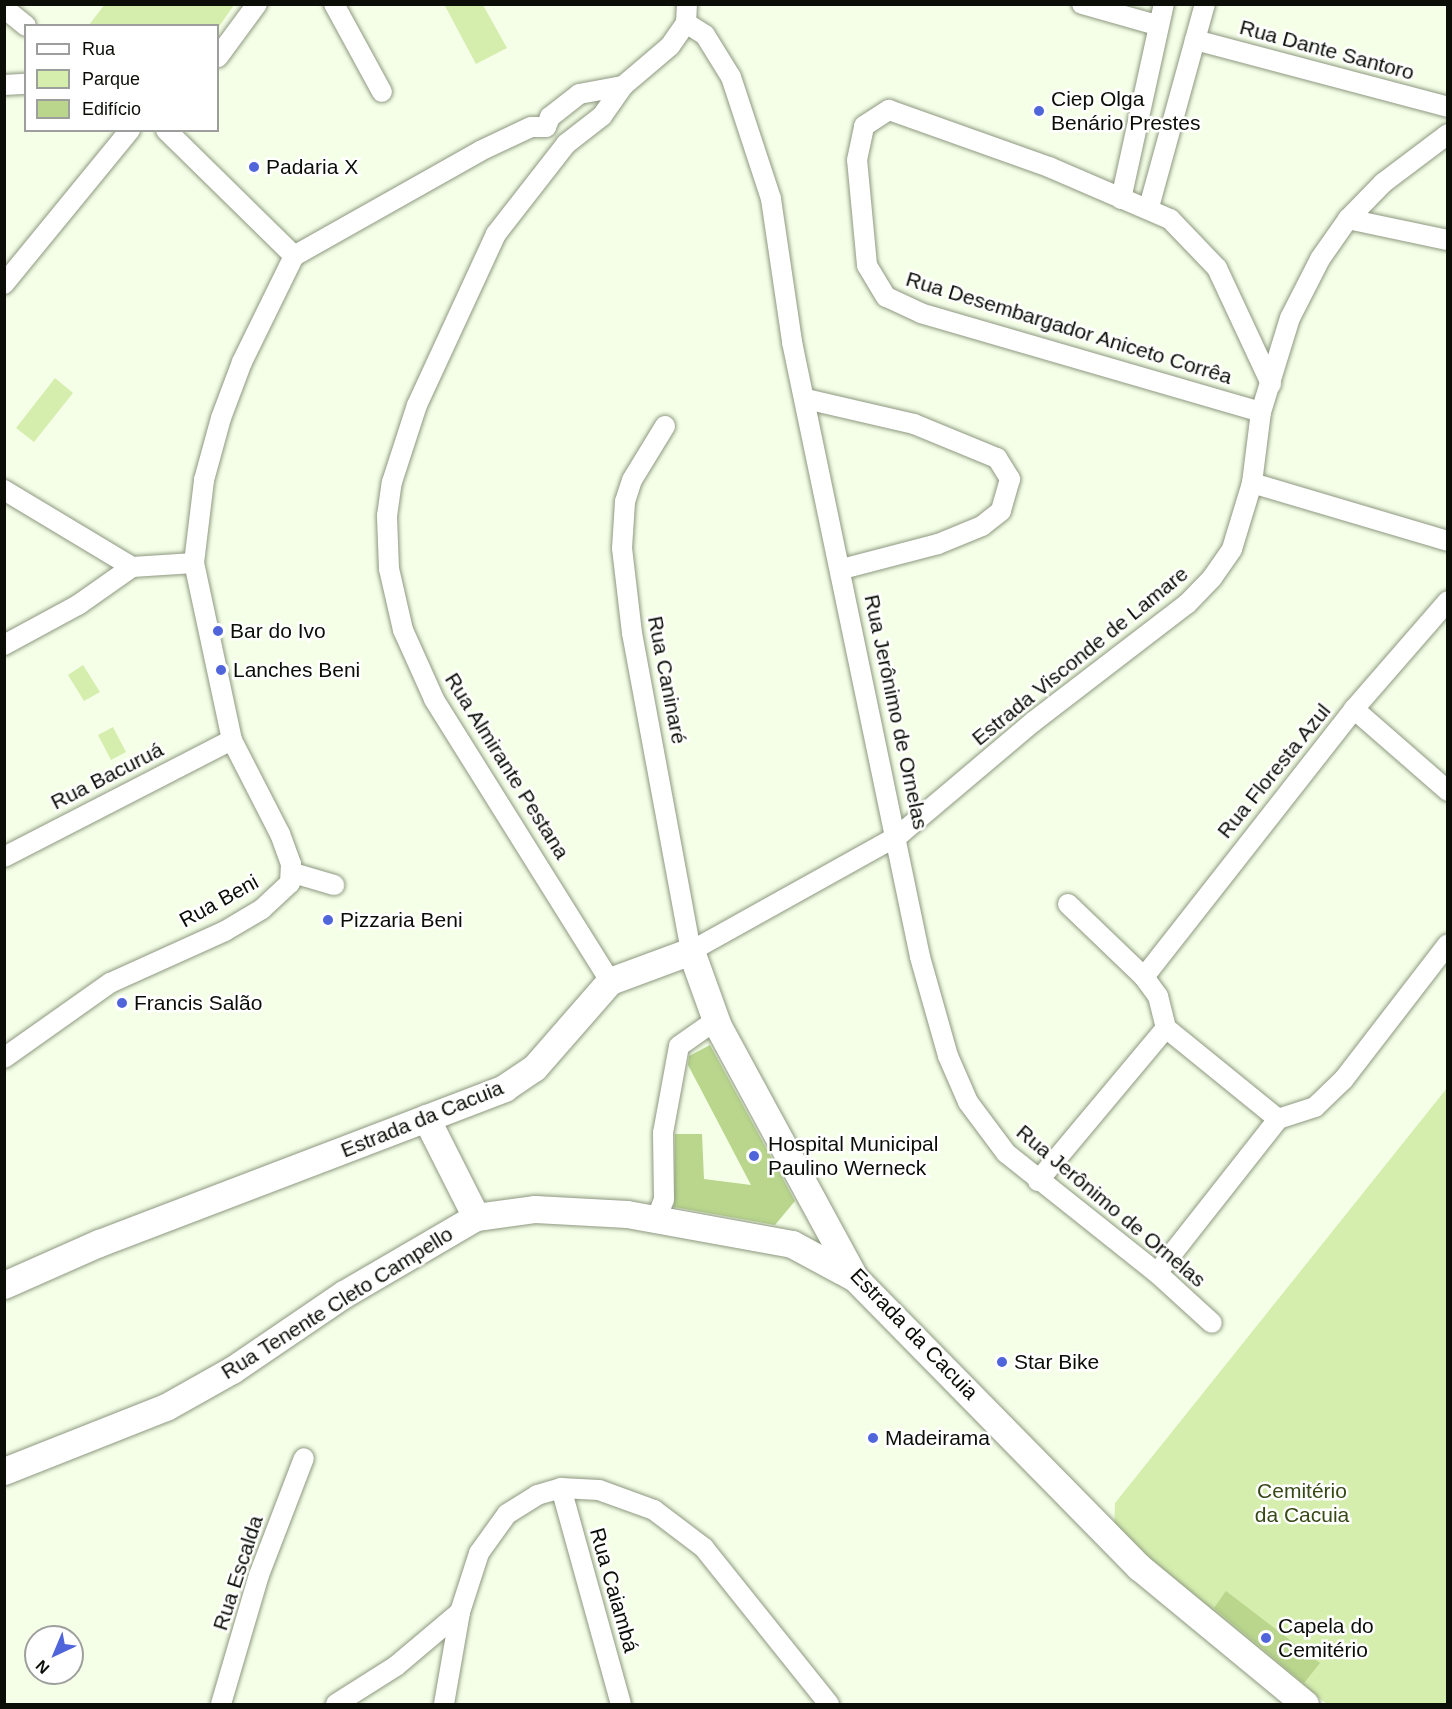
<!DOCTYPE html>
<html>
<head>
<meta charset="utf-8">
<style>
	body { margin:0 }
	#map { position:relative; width:1452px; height:1709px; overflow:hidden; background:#f5ffe7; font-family:Helvetica,sans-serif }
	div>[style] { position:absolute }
	.green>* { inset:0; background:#d5eeae }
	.building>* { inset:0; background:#b9d68c }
	.roads { filter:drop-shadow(0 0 2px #8e9881) drop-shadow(0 0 2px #8e9881) }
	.minor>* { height:20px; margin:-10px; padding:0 10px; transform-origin:10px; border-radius:10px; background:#fff }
	.secondary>* { height:27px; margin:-13.5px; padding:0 13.5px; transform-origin:13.5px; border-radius:13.5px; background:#fff }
	.dots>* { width:16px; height:16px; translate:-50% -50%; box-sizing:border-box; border:3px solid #fff; border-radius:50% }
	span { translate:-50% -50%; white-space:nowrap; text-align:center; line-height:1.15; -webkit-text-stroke:5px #fff; paint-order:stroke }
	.street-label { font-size:21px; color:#0b0e07 }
	.poi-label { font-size:21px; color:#0b0e07 }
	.left { translate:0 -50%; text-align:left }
	.park-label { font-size:21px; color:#374914 }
	.frame { position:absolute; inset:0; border:6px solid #0b0e07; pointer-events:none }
	.legend { position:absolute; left:24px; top:24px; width:195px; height:108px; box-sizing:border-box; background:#fff; border:2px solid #9d9f9c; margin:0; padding:8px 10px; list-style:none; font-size:18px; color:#0b0e07 }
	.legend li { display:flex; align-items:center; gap:12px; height:30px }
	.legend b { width:30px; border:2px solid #9d9f9c }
	.north { position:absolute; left:24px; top:1625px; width:60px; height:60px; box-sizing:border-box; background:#fff; border:2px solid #9d9f9c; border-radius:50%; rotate:224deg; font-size:16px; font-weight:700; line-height:24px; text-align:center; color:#0b0e07 }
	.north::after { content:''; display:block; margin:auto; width:21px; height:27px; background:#5065da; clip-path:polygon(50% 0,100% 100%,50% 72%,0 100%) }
</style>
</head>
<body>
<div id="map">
	<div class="green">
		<i style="clip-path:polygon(105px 4px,234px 4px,234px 5px,218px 28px,89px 25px)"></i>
		<i style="clip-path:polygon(483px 5px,507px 48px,476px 64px,445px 6px)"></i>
		<i style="clip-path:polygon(55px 378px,73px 393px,34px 442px,16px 428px)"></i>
		<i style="clip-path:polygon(83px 665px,100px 692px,84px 701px,68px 675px)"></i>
		<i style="clip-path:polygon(113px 727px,126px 752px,111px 760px,98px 735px)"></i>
		<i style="clip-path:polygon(1447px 1088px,1447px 1704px,1327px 1704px,1140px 1562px,1114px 1531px,1115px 1503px)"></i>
	</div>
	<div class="building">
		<i style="clip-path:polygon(710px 1045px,795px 1201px,775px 1225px,674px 1207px,675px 1134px,702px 1134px,704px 1179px,751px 1185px,688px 1065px,689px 1056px)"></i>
		<i style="clip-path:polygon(1226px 1591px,1320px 1663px,1304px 1683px,1214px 1608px)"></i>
	</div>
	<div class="roads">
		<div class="minor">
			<i style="left:334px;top:4px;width:100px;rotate:61.4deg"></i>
			<i style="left:1082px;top:4px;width:77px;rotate:15.8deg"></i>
			<i style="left:4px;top:8px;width:28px;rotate:39deg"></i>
			<i style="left:686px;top:23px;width:22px;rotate:32deg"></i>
			<i style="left:705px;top:35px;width:49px;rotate:58.2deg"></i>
			<i style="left:731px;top:77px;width:128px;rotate:71.8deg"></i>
			<i style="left:771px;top:199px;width:145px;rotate:81.6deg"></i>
			<i style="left:792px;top:342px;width:628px;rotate:78.24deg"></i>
			<i style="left:920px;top:957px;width:103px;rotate:74.2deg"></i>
			<i style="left:948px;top:1056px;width:50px;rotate:66.5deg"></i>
			<i style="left:968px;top:1102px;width:64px;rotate:53.3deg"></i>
			<i style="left:1006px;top:1153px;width:193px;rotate:38.5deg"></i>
			<i style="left:1157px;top:1273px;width:74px;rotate:42.3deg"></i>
			<i style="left:1195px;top:40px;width:262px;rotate:14.8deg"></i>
			<i style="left:218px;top:57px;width:66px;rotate:-53.7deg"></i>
			<i style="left:4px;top:85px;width:22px;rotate:-3deg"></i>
			<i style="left:546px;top:127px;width:11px;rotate:-68deg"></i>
			<i style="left:550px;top:117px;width:37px;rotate:-38deg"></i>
			<i style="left:579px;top:94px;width:45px;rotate:-10.3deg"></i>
			<i style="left:166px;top:130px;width:180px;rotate:44.5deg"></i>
			<i style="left:1121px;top:199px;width:200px;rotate:-77.6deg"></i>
			<i style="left:1149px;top:207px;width:211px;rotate:-74.6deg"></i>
			<i style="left:1348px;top:219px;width:102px;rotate:11.9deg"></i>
			<i style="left:4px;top:284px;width:199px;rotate:-50.7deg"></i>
			<i style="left:806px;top:399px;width:111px;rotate:13deg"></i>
			<i style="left:914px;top:424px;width:90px;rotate:22.3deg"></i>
			<i style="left:997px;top:458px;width:25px;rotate:58deg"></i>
			<i style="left:1010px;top:479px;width:33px;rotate:106deg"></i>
			<i style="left:1001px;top:511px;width:24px;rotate:142deg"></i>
			<i style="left:982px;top:526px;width:48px;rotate:157.8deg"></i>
			<i style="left:938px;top:544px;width:99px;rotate:165.4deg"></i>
			<i style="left:1261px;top:412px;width:354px;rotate:-163.8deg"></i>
			<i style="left:921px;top:313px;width:38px;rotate:-155deg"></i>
			<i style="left:886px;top:297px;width:37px;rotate:-121deg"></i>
			<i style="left:867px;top:265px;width:105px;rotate:-95.4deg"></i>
			<i style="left:857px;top:160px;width:35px;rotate:-78deg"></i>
			<i style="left:864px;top:126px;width:30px;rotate:-33deg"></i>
			<i style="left:889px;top:110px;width:170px;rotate:19.6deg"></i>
			<i style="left:1049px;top:167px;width:132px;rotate:23.3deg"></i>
			<i style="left:1170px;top:219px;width:68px;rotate:46.2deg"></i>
			<i style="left:1217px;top:268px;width:128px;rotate:65deg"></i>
			<i style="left:665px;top:426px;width:63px;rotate:121.4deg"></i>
			<i style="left:632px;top:480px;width:23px;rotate:108deg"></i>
			<i style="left:625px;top:502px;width:46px;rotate:93.7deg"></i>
			<i style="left:622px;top:548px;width:86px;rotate:83.3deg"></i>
			<i style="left:632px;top:633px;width:323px;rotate:79.5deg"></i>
			<i style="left:691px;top:951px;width:237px;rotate:-29.1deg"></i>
			<i style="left:898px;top:836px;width:177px;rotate:-40.2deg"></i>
			<i style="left:1033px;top:722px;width:194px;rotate:-37.5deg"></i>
			<i style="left:1187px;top:604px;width:36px;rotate:-46deg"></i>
			<i style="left:1212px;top:578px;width:35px;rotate:-55deg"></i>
			<i style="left:1232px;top:549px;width:69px;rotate:-73.1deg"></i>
			<i style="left:1252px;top:483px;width:72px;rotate:-82.8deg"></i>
			<i style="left:1261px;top:412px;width:98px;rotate:-72.9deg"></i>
			<i style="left:1290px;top:318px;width:66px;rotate:-63deg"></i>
			<i style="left:1320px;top:259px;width:49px;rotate:-55deg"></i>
			<i style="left:1348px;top:219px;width:50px;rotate:-45.8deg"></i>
			<i style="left:1383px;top:183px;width:81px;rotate:-37deg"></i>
			<i style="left:1252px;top:483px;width:204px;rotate:16.5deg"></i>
			<i style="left:4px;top:490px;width:149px;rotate:31deg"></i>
			<i style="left:4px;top:645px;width:84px;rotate:-28.4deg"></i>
			<i style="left:78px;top:605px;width:66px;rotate:-35.1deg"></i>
			<i style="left:132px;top:567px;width:62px;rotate:-3.7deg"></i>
			<i style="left:1354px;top:709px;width:125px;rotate:41.1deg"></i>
			<i style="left:4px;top:857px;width:256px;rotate:-27.2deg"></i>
			<i style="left:293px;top:873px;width:43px;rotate:16.3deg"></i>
			<i style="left:1068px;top:904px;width:105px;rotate:43.8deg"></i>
			<i style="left:1144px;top:977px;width:24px;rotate:54deg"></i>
			<i style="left:1158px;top:996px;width:33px;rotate:76deg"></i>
			<i style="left:1166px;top:1028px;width:144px;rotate:39.1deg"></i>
			<i style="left:1144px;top:977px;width:340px;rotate:-51.9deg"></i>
			<i style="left:1354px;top:709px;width:143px;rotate:-49deg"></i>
			<i style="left:610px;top:981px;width:332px;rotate:-122deg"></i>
			<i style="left:434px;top:699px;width:76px;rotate:-114.2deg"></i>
			<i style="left:403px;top:630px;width:63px;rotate:-102.9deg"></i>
			<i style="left:389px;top:569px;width:53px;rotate:-92.2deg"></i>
			<i style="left:387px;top:516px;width:34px;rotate:-82deg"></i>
			<i style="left:392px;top:482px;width:81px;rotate:-72deg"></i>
			<i style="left:417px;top:405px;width:188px;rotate:-65.2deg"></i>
			<i style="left:496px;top:234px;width:114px;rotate:-52.1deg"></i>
			<i style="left:566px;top:144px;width:46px;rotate:-37.9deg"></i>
			<i style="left:602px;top:116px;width:37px;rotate:-55deg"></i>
			<i style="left:623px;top:86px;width:62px;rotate:-40.4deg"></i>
			<i style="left:670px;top:46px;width:28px;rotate:-55deg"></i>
			<i style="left:686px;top:23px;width:19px;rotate:-87deg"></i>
			<i style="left:4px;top:1058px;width:130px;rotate:-35.3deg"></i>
			<i style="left:110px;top:983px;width:126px;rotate:-24.3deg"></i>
			<i style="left:225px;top:931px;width:43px;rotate:-30.7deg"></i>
			<i style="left:262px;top:909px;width:38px;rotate:-43deg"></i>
			<i style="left:290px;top:883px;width:19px;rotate:-87deg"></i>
			<i style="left:291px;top:864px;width:32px;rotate:-110deg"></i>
			<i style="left:280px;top:834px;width:106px;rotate:-117.1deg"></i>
			<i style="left:232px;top:740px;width:181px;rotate:-102.1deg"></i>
			<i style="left:194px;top:563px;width:84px;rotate:-83.1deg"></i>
			<i style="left:204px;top:480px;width:64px;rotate:-74.7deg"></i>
			<i style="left:221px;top:418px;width:60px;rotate:-69.4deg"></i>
			<i style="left:242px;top:362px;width:118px;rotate:-63.9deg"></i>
			<i style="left:294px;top:256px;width:214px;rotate:-29.4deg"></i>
			<i style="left:480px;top:151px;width:56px;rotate:-25.2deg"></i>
			<i style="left:531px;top:127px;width:15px"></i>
			<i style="left:1038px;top:1181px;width:199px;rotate:-50.1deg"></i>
			<i style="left:656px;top:1220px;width:22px;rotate:-69deg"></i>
			<i style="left:664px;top:1199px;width:66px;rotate:-90.9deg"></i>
			<i style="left:663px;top:1133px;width:88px;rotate:-79.6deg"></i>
			<i style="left:679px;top:1046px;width:45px;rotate:-35.1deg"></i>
			<i style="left:1157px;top:1273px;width:196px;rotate:-51.8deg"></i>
			<i style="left:1278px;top:1119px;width:39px;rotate:-18deg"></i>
			<i style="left:1315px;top:1107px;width:40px;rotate:-44deg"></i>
			<i style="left:1344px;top:1079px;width:170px;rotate:-52.4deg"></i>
			<i style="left:561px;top:1488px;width:224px;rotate:74.5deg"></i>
			<i style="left:221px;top:1704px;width:134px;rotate:-73.6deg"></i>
			<i style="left:259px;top:1575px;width:125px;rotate:-69deg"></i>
			<i style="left:336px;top:1704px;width:71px;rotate:-32.3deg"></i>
			<i style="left:396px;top:1666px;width:84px;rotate:-40.2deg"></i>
			<i style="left:444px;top:1704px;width:93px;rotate:-80.1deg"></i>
			<i style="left:460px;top:1612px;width:62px;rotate:-72.1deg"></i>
			<i style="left:479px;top:1553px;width:48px;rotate:-54.3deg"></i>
			<i style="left:507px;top:1514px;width:36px;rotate:-32deg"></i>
			<i style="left:537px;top:1495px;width:25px;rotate:-16deg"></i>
			<i style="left:561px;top:1488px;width:38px;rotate:3deg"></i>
			<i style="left:599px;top:1490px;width:59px;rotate:20deg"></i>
			<i style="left:654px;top:1510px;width:63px;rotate:37.2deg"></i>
			<i style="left:704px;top:1548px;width:200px;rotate:51.3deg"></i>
		</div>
		<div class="secondary">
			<i style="left:426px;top:1118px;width:111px;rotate:63.2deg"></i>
			<i style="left:4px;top:1285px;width:104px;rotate:-23.9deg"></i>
			<i style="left:99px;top:1243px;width:434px;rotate:-20.9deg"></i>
			<i style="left:504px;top:1088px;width:36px;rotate:-34deg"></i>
			<i style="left:534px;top:1068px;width:116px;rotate:-48.9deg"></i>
			<i style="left:610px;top:981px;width:86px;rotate:-20.3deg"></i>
			<i style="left:691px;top:951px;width:80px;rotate:70.2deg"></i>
			<i style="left:718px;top:1026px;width:285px;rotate:61.5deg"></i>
			<i style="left:854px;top:1277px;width:407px;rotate:45.5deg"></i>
			<i style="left:1139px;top:1567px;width:215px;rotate:39.5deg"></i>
			<i style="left:4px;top:1471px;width:174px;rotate:-21.6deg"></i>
			<i style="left:166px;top:1407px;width:76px;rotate:-29.3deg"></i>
			<i style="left:232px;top:1370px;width:135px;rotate:-34.2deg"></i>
			<i style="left:344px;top:1294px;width:153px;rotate:-30.3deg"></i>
			<i style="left:476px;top:1217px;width:60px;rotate:-7.7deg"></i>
			<i style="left:535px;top:1209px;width:92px;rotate:3.1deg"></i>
			<i style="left:627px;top:1214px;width:168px;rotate:10.3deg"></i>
			<i style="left:792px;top:1244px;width:69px;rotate:28.4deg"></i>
		</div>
	</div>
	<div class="dots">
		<i style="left:1039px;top:111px;background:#5065da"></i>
		<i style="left:254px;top:167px;background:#5065da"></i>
		<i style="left:218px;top:631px;background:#5065da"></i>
		<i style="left:221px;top:670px;background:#5065da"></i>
		<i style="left:328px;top:920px;background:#5065da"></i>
		<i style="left:122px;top:1003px;background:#5065da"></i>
		<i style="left:754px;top:1156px;background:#5065da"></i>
		<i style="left:1002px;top:1362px;background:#5065da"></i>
		<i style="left:873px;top:1438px;background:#5065da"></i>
		<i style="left:1266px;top:1638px;background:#5065da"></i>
	</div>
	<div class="street-label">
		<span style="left:1327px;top:50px;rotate:15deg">Rua Dante Santoro</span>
		<span style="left:1069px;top:328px;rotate:17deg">Rua Desembargador Aniceto Corrêa</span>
		<span style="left:1080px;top:656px;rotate:-39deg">Estrada Visconde de Lamare</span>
		<span style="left:667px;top:680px;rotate:79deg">Rua Caninaré</span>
		<span style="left:896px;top:712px;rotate:78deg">Rua Jerônimo de Ornelas</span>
		<span style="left:507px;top:766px;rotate:58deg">Rua Almirante Pestana</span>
		<span style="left:1274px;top:771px;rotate:-51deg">Rua Floresta Azul</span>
		<span style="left:107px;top:776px;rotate:-27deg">Rua Bacuruá</span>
		<span style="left:219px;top:901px;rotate:-29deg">Rua Beni</span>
		<span style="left:422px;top:1119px;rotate:-22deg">Estrada da Cacuia</span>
		<span style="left:1111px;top:1206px;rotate:40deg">Rua Jerônimo de Ornelas</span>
		<span style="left:337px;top:1303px;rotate:-32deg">Rua Tenente Cleto Campello</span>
		<span style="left:914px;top:1334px;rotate:46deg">Estrada da Cacuia</span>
		<span style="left:238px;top:1573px;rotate:-72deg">Rua Escalda</span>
		<span style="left:614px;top:1590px;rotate:74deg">Rua Caiambá</span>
	</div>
	<div class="poi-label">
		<span class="left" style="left:1051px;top:111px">Ciep Olga<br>Benário Prestes</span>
		<span class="left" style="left:266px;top:167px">Padaria X</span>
		<span class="left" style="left:230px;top:631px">Bar do Ivo</span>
		<span class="left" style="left:233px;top:670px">Lanches Beni</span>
		<span class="left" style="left:340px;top:920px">Pizzaria Beni</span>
		<span class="left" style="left:134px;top:1003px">Francis Salão</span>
		<span class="left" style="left:768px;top:1156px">Hospital Municipal<br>Paulino Werneck</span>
		<span class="left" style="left:1014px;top:1362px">Star Bike</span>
		<span class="left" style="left:885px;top:1438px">Madeirama</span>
		<span class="left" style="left:1278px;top:1638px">Capela do<br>Cemitério</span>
	</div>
	<div class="park-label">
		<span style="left:1302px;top:1503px">Cemitério<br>da Cacuia</span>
	</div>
	<div class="frame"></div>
	<ul class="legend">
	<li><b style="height:8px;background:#fff"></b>Rua</li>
	<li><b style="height:16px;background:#d5eeae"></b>Parque</li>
	<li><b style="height:16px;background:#b9d68c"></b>Edifício</li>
	</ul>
	<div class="north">N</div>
</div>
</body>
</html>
